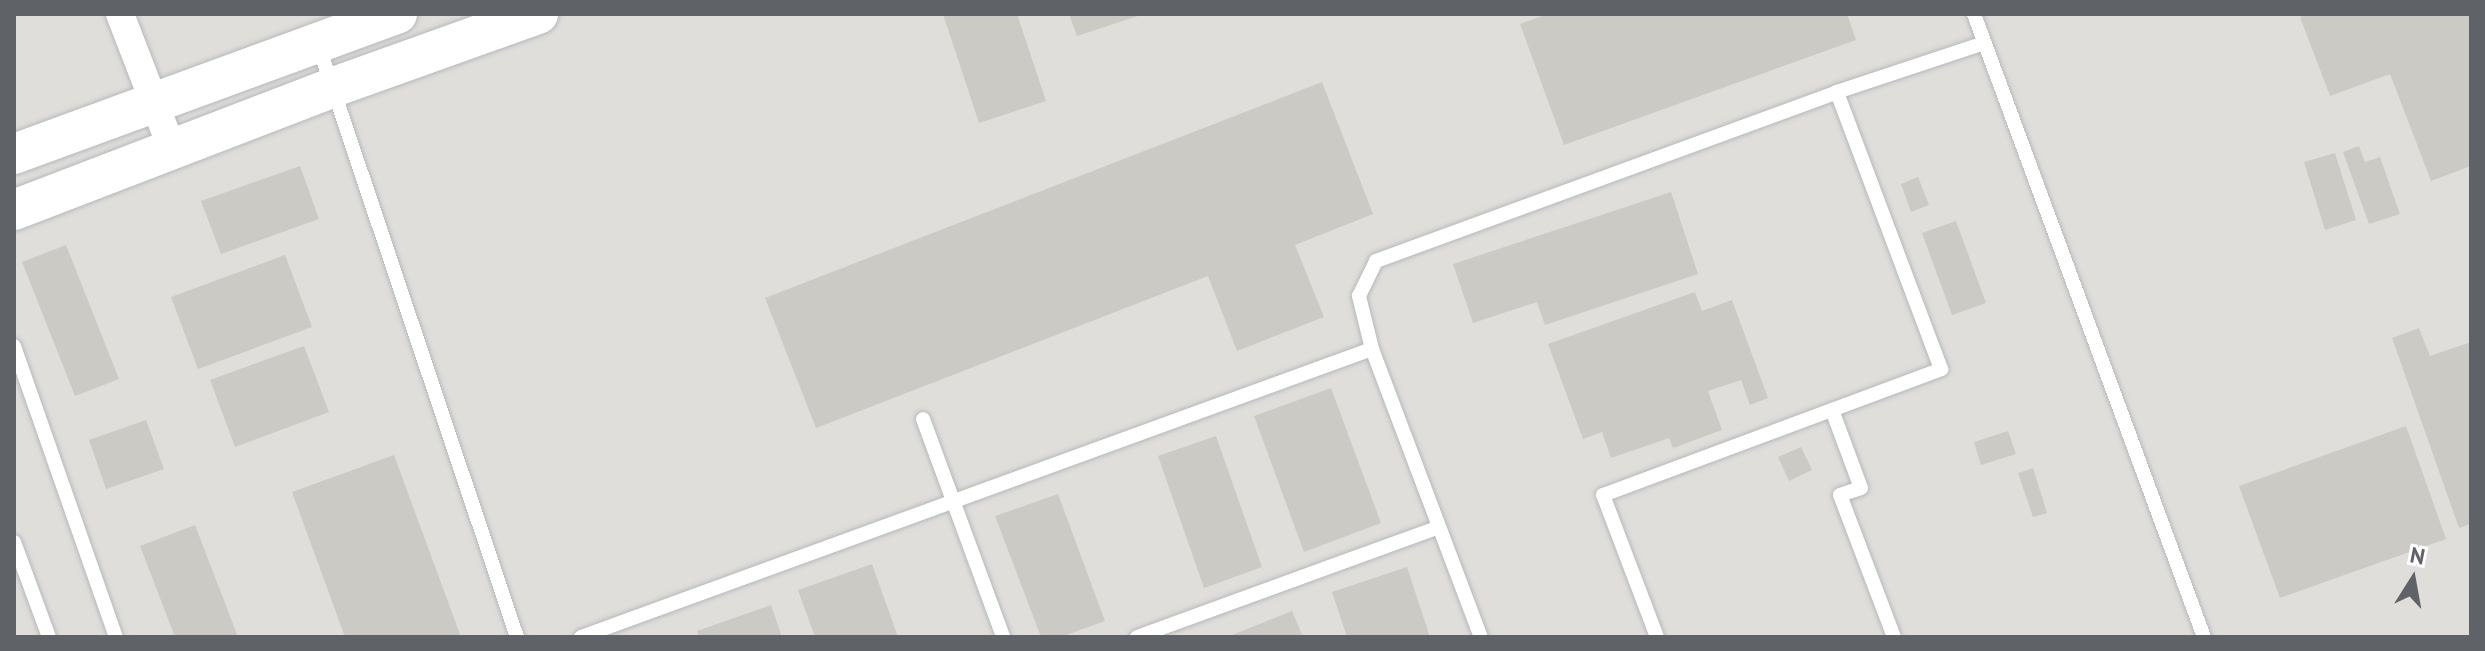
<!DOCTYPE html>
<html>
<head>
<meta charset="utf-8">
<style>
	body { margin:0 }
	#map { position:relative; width:2485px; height:651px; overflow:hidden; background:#f1efe8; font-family:"PT Sans",sans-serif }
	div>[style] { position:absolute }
	.industrial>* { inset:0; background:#e0deda }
	.building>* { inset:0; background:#cccac5 }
	.roads { filter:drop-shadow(0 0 2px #b5b8bc) drop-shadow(0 0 2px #b5b8bc) }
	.lane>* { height:14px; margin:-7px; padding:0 7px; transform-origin:7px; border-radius:7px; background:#fff }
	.street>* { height:28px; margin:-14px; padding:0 14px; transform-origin:14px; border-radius:14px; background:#fff }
	.secondary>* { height:40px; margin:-20px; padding:0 20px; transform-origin:20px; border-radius:20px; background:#fff }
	span { translate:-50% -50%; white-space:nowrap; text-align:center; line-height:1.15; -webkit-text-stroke:8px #fff; paint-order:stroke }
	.frame { position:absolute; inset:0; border:16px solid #5f6368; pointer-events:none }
	.north { position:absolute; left:2373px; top:539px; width:80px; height:80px; -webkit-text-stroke:6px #fff; paint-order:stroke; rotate:11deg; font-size:22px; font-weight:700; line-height:32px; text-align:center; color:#5f6368 }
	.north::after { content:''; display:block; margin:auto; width:28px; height:36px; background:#5f6368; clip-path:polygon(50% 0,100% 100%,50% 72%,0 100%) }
</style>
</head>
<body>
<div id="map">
	<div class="industrial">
		<i style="clip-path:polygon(14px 14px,2471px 14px,2471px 637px,14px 637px)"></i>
	</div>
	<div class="building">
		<i style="clip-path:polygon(943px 14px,1017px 14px,1046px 101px,979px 123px)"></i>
		<i style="clip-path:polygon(1069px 14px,1140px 14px,1141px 15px,1077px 36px)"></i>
		<i style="clip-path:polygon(1548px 14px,1847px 14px,1856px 40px,1564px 145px,1520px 24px)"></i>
		<i style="clip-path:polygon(2307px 14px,2470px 14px,2471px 166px,2431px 181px,2390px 74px,2330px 96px,2300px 17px)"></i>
		<i style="clip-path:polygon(1322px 82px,1373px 214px,1295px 245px,1324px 317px,1237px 351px,1208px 276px,816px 428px,765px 298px)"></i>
		<i style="clip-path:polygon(2359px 146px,2365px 162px,2380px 157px,2400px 214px,2369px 224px,2343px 152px)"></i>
		<i style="clip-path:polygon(2335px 153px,2356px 220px,2325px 230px,2304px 162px)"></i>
		<i style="clip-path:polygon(300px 166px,319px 219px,221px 254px,201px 201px)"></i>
		<i style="clip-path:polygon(1918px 177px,1929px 205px,1911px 212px,1901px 184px)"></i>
		<i style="clip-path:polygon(1671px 192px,1698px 274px,1545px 325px,1537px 302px,1473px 323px,1453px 264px)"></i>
		<i style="clip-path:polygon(1956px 221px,1986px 303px,1952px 315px,1922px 233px)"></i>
		<i style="clip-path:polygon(66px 245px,119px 379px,75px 396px,22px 262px)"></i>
		<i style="clip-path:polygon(285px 255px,312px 327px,198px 369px,171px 297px)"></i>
		<i style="clip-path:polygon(1695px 292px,1702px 311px,1732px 300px,1768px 398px,1750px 405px,1741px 380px,1708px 391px,1722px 430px,1673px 448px,1669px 438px,1611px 458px,1602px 432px,1583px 439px,1548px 344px)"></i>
		<i style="clip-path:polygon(2419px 328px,2430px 356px,2471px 342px,2471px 524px,2459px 528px,2392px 338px)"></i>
		<i style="clip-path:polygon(304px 346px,329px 412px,235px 447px,210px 380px)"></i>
		<i style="clip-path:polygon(1331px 388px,1381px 523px,1304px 552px,1254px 416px)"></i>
		<i style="clip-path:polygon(146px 420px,164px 469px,106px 489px,89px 440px)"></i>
		<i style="clip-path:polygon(2406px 426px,2446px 539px,2280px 598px,2239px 486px)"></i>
		<i style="clip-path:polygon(2008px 431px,2016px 454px,1981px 465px,1974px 442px)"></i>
		<i style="clip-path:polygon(1216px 436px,1262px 567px,1204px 588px,1158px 456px)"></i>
		<i style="clip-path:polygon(1801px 447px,1812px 470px,1789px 481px,1778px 457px)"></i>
		<i style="clip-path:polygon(394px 455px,461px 637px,345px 637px,292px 492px)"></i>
		<i style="clip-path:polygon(2033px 468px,2047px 513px,2033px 517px,2018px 473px)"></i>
		<i style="clip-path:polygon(1058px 494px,1105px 621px,1061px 637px,1041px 637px,995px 516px)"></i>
		<i style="clip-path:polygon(195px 525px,238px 637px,175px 637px,140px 546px)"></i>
		<i style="clip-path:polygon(872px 564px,898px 637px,815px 637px,798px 590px)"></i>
		<i style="clip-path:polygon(1407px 567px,1430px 637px,1347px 637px,1332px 592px)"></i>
		<i style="clip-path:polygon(771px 605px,782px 637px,699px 637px,697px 631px)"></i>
		<i style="clip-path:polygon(1292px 611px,1303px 637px,1227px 637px)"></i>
	</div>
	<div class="roads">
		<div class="lane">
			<i style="left:1974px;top:14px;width:664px;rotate:69.74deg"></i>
			<i style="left:318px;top:44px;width:625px;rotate:71.45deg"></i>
			<i style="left:14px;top:346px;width:308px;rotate:70.7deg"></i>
			<i style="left:1372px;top:349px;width:55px;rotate:-103.8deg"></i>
			<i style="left:1359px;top:296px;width:39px;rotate:-64deg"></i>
			<i style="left:1376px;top:261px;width:491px;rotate:-20.1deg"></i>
			<i style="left:1837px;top:92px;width:155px;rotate:-18.4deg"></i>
			<i style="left:1832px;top:410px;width:83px;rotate:69.6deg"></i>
			<i style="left:1861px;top:488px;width:22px;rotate:162deg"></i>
			<i style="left:1840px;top:495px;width:152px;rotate:69.2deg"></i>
			<i style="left:923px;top:419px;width:232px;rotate:69.8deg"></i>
			<i style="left:14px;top:542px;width:101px;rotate:69.8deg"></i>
			<i style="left:581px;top:637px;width:842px;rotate:-20.01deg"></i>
			<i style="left:1372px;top:349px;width:308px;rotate:69.3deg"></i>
			<i style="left:1137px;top:637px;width:321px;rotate:-20deg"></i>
			<i style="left:1657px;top:637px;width:152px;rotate:-110.8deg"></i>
			<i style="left:1603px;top:495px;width:361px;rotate:-20.4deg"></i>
			<i style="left:1941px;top:369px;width:296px;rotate:-110.6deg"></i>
		</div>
		<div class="street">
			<i style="left:120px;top:14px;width:145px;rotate:68.9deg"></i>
		</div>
		<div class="secondary">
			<i style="left:14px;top:154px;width:408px;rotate:-20.1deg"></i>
			<i style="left:14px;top:210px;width:340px;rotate:-21deg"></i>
			<i style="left:331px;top:88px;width:220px;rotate:-19.7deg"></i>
		</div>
	</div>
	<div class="frame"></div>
	<div class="north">N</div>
</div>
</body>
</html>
